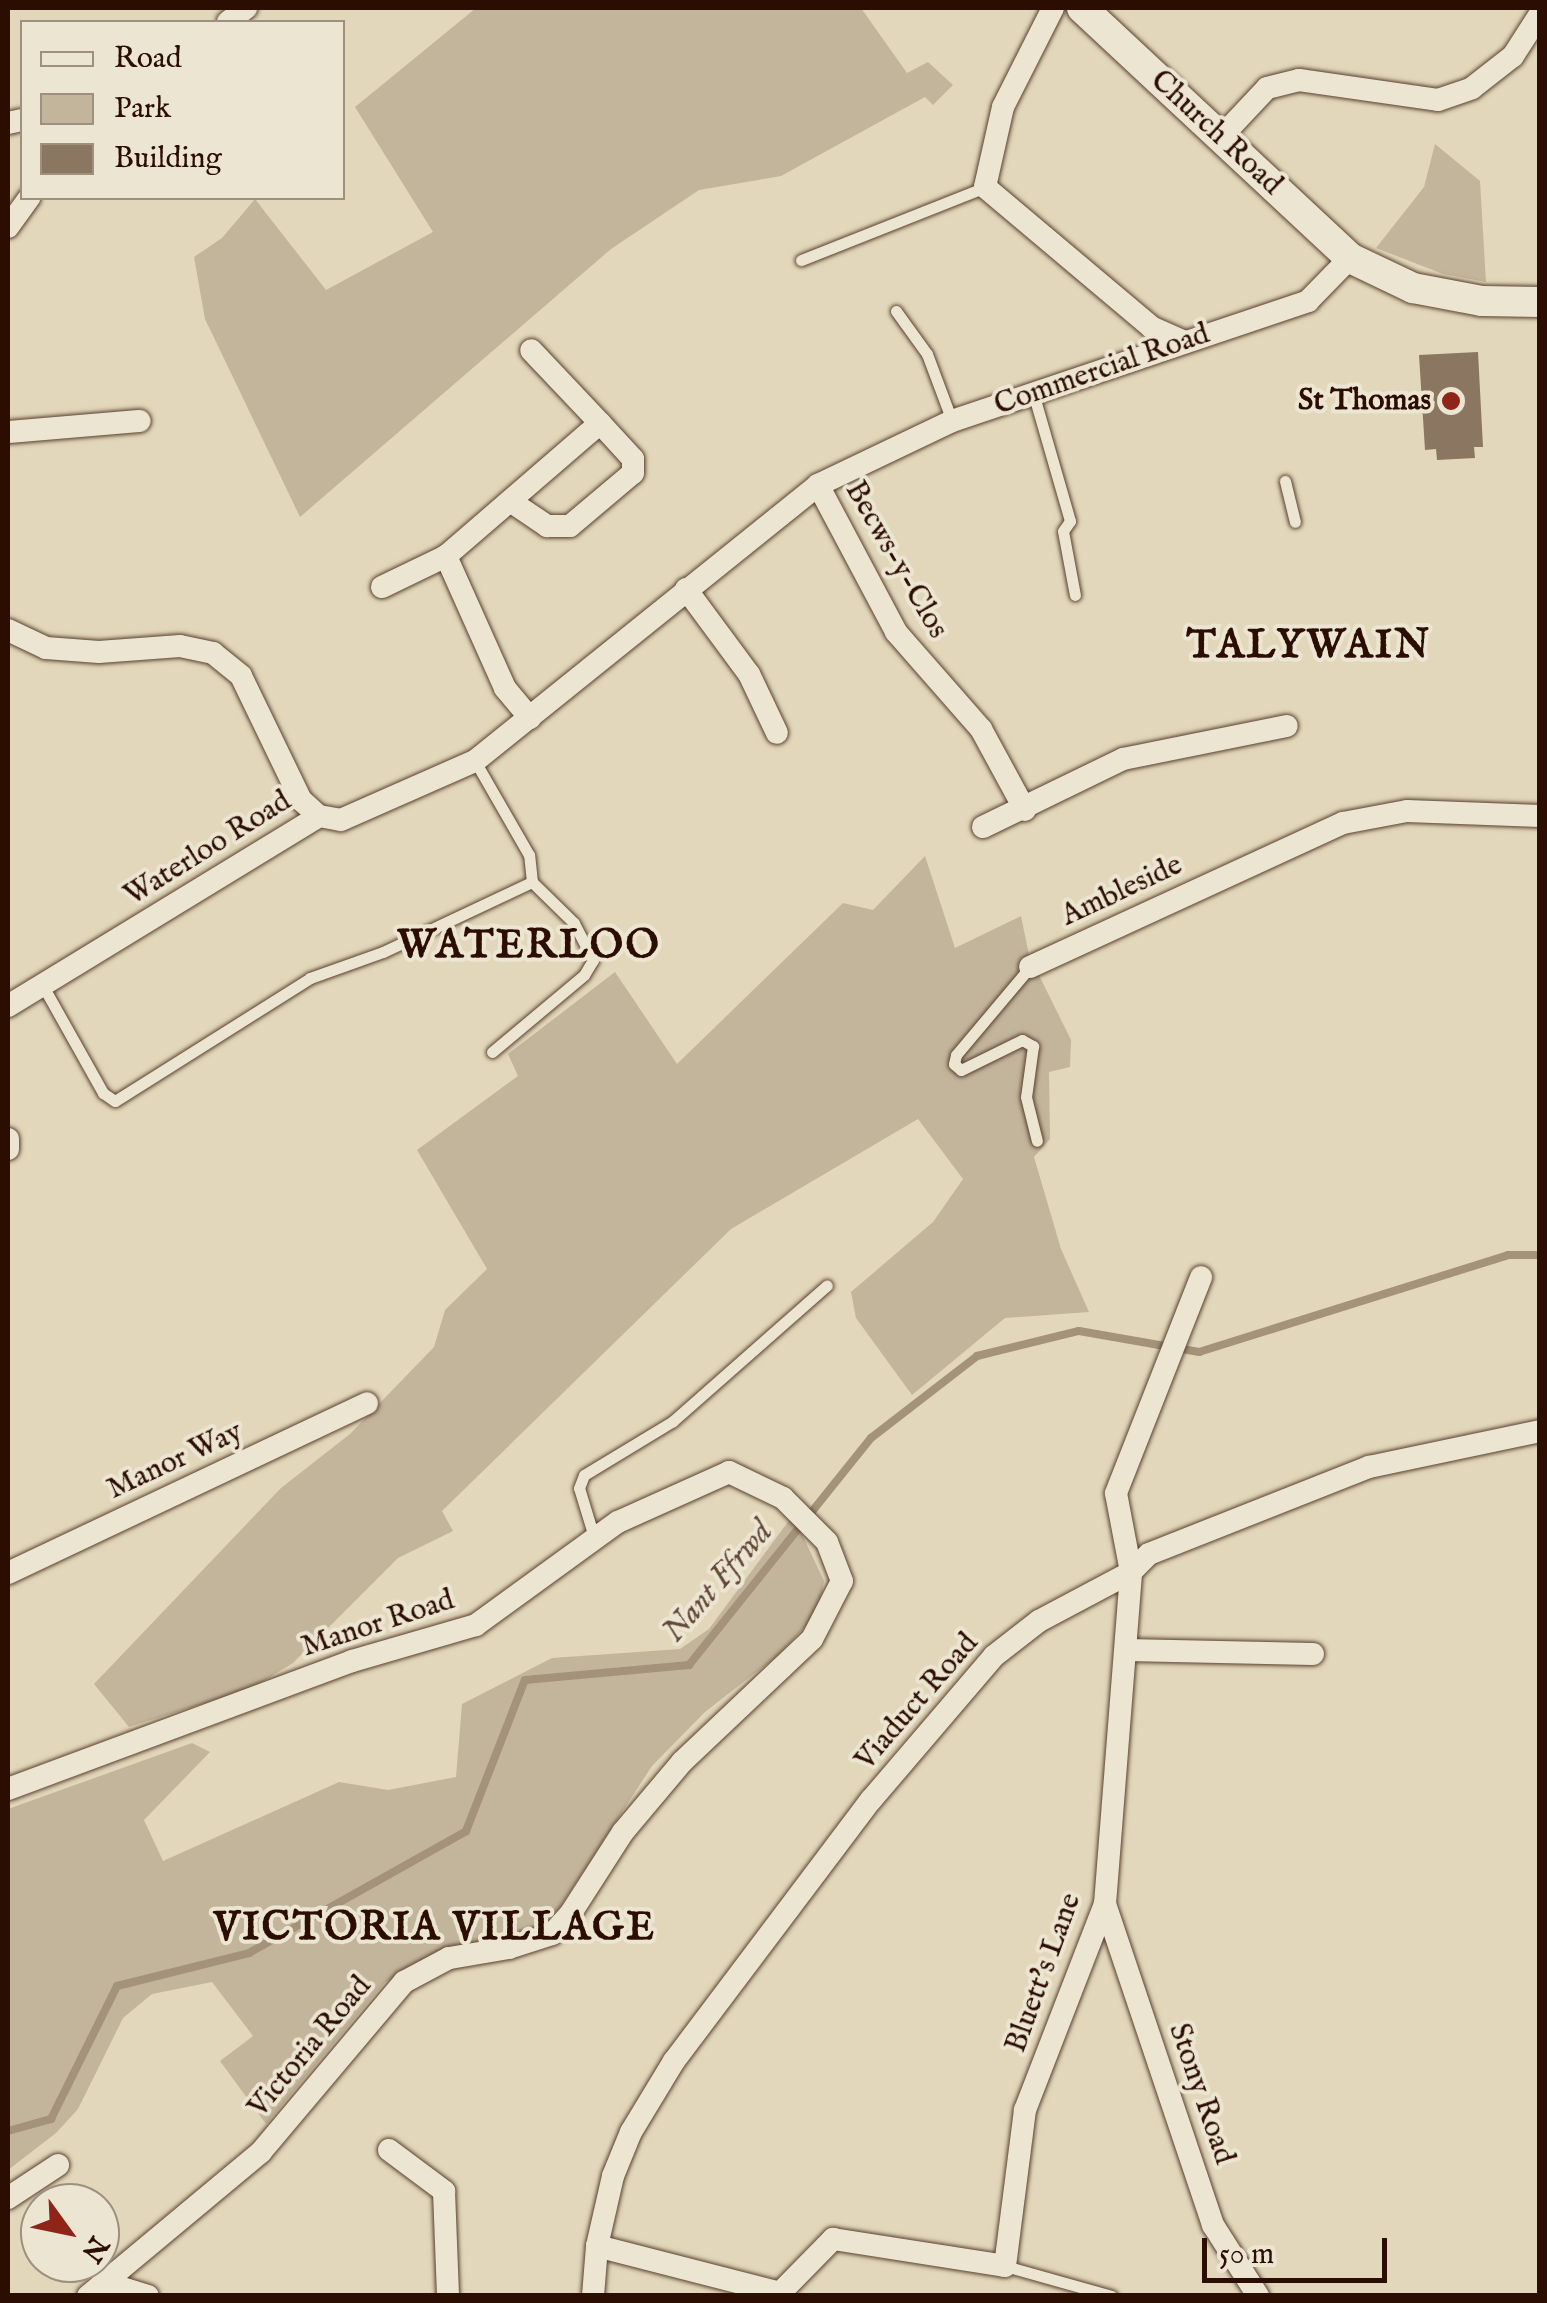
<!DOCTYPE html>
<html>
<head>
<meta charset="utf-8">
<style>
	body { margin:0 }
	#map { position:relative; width:1547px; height:2303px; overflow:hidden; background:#e2d7ba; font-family:"IM FELL English",serif }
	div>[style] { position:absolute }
	.green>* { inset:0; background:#c3b59b }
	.stream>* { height:8px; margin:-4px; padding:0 4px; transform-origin:4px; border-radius:4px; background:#a4927b }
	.building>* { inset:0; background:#8b7661 }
	.roads { filter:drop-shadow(0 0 2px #5a402f) drop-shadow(0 0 2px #5a402f) }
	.service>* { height:11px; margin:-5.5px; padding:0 5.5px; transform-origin:5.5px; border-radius:5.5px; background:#ece5d2 }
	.minor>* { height:22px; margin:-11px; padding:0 11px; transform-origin:11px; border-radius:11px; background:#ece5d2 }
	.secondary>* { height:30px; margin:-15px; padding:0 15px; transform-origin:15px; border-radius:15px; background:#ece5d2 }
	.dots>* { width:28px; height:28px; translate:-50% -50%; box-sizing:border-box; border:5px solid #ece5d2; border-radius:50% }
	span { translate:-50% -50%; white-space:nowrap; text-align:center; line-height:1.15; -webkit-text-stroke:8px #ece5d2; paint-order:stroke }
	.street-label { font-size:30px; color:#2c0d01 }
	.poi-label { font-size:30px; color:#2c0d01; font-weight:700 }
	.right { translate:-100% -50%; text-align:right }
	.water-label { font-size:32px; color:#624938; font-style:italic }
	.district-label { font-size:40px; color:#2c0d01; font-weight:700; letter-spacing:2.5px }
	.frame { position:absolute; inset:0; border:10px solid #2c0d01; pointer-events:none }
	.legend { position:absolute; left:20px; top:20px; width:325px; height:180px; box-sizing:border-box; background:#ece5d2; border:2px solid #9f8f7e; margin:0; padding:12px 18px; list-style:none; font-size:30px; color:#2c0d01 }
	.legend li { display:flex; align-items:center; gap:20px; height:50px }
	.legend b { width:50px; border:2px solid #9f8f7e }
	.north { position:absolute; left:20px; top:2183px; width:100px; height:100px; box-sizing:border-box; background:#ece5d2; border:2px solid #9f8f7e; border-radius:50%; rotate:123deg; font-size:28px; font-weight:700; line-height:40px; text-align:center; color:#2c0d01 }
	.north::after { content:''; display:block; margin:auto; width:35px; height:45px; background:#8f2418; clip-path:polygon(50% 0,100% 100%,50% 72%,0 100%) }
	.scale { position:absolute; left:1202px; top:2238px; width:185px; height:45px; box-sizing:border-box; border:5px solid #2c0d01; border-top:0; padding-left:12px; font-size:30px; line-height:35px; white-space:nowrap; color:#2c0d01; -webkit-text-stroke:8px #ece5d2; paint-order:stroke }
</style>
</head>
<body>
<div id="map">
	<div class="green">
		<i style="clip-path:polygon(476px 8px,861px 8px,907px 73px,928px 62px,953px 85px,933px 105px,925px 97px,781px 176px,699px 190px,611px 249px,300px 517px,205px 319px,194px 257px,222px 238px,255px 199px,326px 290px,433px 232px,355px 107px)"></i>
		<i style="clip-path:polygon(1435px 144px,1480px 181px,1486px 282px,1443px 274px,1376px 248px,1424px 187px)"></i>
		<i style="clip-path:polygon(925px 856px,955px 948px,1021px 916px,1029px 955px,1071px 1040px,1070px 1067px,1049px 1072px,1050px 1139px,1034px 1157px,1061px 1249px,1089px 1312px,1005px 1318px,912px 1395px,856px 1318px,851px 1292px,933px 1222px,963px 1179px,918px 1119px,731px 1229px,442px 1511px,453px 1531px,398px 1558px,293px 1663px,252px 1688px,129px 1727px,94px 1684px,281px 1488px,350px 1434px,434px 1347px,445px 1310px,487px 1269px,417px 1150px,518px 1076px,508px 1054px,615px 972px,677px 1064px,843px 903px,873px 910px)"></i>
		<i style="clip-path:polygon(793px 1515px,824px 1581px,818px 1613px,777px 1656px,705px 1712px,652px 1766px,558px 1910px,534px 1932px,453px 1950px,385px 1982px,266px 2124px,220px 2061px,253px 2036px,212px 1982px,152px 1994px,123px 2018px,78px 2109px,56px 2133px,8px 2170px,8px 1809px,192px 1743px,210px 1752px,144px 1820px,163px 1861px,339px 1782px,388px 1790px,456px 1777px,462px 1704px,552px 1658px,680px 1649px,709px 1629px)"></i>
	</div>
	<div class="stream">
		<i style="left:8px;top:2131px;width:45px;rotate:-15.6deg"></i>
		<i style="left:51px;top:2119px;width:148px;rotate:-63.6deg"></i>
		<i style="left:117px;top:1986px;width:136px;rotate:-14deg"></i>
		<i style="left:249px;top:1953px;width:249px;rotate:-29.3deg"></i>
		<i style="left:466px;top:1831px;width:162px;rotate:-68.7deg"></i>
		<i style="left:525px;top:1680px;width:165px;rotate:-5.2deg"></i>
		<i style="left:689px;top:1665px;width:291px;rotate:-51.3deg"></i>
		<i style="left:871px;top:1438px;width:134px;rotate:-37.7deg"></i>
		<i style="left:977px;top:1356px;width:105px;rotate:-13.8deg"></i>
		<i style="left:1079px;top:1331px;width:122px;rotate:9.9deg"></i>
		<i style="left:1199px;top:1352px;width:324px;rotate:-17.4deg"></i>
		<i style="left:1508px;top:1255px;width:32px"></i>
	</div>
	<div class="building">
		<i style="clip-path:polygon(1478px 352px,1483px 447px,1474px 447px,1475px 458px,1437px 460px,1436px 449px,1425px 450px,1419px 355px)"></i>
	</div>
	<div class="roads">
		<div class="service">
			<i style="left:801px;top:260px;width:198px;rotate:-21.6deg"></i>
			<i style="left:896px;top:311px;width:53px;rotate:54.2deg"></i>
			<i style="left:927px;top:354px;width:72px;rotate:69.5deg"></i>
			<i style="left:1034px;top:396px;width:130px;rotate:73.9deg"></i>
			<i style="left:1070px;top:521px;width:12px;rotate:125deg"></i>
			<i style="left:1063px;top:531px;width:65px;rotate:79.4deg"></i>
			<i style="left:1285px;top:481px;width:42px;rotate:76.3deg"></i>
			<i style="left:1030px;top:967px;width:115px;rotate:130.1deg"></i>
			<i style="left:956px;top:1055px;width:9px;rotate:103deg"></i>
			<i style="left:954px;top:1064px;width:9px;rotate:41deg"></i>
			<i style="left:961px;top:1070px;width:68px;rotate:-26.2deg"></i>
			<i style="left:1022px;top:1040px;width:13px;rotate:29deg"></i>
			<i style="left:1033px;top:1046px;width:51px;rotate:97.8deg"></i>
			<i style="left:1026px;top:1097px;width:45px;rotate:76deg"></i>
			<i style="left:43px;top:986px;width:123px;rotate:60.7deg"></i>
			<i style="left:103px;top:1093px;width:14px;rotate:34deg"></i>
			<i style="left:115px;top:1101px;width:231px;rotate:-32.2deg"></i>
			<i style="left:310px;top:978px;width:77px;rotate:-19.6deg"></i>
			<i style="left:383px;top:952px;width:165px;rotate:-25.2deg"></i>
			<i style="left:532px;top:882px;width:27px;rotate:-96deg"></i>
			<i style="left:529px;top:855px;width:108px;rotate:-119.9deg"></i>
			<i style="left:492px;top:1052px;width:120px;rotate:-39.9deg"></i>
			<i style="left:584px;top:975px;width:17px;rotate:-59deg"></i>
			<i style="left:593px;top:960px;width:42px;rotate:-117.2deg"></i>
			<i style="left:574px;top:923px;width:59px;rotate:-135.7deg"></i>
			<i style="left:594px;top:1537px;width:51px;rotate:-107deg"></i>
			<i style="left:579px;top:1488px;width:14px;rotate:-69deg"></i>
			<i style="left:584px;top:1475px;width:104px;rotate:-31.2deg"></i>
			<i style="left:673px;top:1421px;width:205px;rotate:-41.4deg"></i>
			<i style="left:1005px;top:2266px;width:111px;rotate:15.7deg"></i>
		</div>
		<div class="minor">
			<i style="left:1053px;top:8px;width:111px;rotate:116.8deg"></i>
			<i style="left:1003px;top:107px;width:82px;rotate:102.7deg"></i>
			<i style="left:985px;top:187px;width:217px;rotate:40.1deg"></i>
			<i style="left:1151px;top:327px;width:34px;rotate:24deg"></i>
			<i style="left:228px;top:22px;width:23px;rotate:-38deg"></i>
			<i style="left:8px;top:123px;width:14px;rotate:-12deg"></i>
			<i style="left:1221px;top:137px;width:67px;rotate:-46.8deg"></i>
			<i style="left:1267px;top:88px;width:33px;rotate:-14deg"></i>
			<i style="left:1299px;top:80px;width:140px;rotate:8.2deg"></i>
			<i style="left:1438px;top:100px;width:36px;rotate:-19deg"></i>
			<i style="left:1472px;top:88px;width:52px;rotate:-38deg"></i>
			<i style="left:1513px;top:56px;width:50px;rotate:-57.3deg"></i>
			<i style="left:8px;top:227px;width:36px;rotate:-54deg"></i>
			<i style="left:8px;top:432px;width:132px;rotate:-4.8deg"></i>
			<i style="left:818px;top:485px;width:166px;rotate:62deg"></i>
			<i style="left:896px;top:632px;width:129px;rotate:48.8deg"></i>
			<i style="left:981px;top:729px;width:92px;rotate:61.5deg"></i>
			<i style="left:510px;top:501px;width:45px;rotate:34deg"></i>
			<i style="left:547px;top:526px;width:23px"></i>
			<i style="left:570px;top:526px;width:82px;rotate:-40.1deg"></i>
			<i style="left:633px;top:473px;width:14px;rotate:-90deg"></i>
			<i style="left:633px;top:459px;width:49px;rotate:-132.5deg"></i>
			<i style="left:382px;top:587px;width:71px;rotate:-25.8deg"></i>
			<i style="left:686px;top:589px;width:106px;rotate:53.5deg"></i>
			<i style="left:749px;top:674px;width:65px;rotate:64.6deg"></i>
			<i style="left:8px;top:630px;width:42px;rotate:25.3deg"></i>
			<i style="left:46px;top:648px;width:53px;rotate:4.3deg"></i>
			<i style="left:99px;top:652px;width:81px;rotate:-4.2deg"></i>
			<i style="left:180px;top:646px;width:34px;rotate:12deg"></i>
			<i style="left:213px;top:653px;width:36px;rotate:39deg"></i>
			<i style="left:241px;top:676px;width:138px;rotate:64.2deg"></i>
			<i style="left:301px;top:800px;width:24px;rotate:42deg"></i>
			<i style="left:530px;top:718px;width:39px;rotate:-130deg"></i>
			<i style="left:505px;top:688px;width:145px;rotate:-114.1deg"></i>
			<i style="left:446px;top:556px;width:203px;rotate:-40.8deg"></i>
			<i style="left:600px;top:423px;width:100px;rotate:-133.4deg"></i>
			<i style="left:983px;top:827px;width:156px;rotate:-25.9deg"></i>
			<i style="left:1123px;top:759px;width:167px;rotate:-11.4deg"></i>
			<i style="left:1030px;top:967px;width:345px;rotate:-24.7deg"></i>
			<i style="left:1343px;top:823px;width:65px;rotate:-10.6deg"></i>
			<i style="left:1407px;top:811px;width:133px;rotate:2.2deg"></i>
			<i style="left:8px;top:1006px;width:364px;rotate:-31.4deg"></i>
			<i style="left:319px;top:816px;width:22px;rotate:10deg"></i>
			<i style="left:341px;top:820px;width:146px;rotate:-23.8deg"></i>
			<i style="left:475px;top:761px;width:440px;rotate:-38.8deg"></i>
			<i style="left:818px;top:485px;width:148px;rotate:-25.5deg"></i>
			<i style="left:952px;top:421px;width:376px;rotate:-18.6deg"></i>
			<i style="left:1308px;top:301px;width:60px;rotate:-45.7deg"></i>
			<i style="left:8px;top:1139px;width:10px;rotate:90deg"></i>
			<i style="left:8px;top:1573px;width:397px;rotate:-25.3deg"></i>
			<i style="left:1126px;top:1650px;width:187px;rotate:1.2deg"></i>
			<i style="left:8px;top:1789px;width:367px;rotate:-20.4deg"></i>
			<i style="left:352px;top:1661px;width:129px;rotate:-16.2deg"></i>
			<i style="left:476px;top:1625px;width:175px;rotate:-36deg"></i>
			<i style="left:618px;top:1522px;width:122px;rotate:-24.2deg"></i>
			<i style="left:729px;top:1472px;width:60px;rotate:25.7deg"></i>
			<i style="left:783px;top:1498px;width:62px;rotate:45deg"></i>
			<i style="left:827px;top:1542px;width:42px;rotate:69deg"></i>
			<i style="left:842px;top:1581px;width:65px;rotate:117.3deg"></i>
			<i style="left:812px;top:1639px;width:179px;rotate:136.6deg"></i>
			<i style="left:682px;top:1762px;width:92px;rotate:130.1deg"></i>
			<i style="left:623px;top:1832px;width:96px;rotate:122.7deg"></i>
			<i style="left:571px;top:1913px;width:28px;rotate:132deg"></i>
			<i style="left:552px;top:1934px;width:45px;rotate:162deg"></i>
			<i style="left:509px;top:1948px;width:61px;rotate:170.5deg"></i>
			<i style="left:449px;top:1958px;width:51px;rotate:151.9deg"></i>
			<i style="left:404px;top:1982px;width:222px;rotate:130.1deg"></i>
			<i style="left:261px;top:2152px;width:225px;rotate:140.2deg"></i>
			<i style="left:1105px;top:1904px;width:339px;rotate:71.4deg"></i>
			<i style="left:1213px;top:2225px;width:84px;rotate:57.6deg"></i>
			<i style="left:389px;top:2150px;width:69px;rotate:36.7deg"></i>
			<i style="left:444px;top:2191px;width:105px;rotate:87.8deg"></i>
			<i style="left:8px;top:2198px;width:60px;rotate:-33.4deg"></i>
			<i style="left:597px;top:2246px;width:189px;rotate:14.4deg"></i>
			<i style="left:780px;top:2293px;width:76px;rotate:-45.5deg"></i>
			<i style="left:833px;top:2239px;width:174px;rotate:8.9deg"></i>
			<i style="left:1005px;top:2266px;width:157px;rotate:-82.7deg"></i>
			<i style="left:1025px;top:2110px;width:221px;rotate:-68.8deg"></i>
			<i style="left:1105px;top:1904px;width:333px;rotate:-85.5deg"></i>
			<i style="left:1131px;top:1572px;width:80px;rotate:-100.8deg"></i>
			<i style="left:1116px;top:1493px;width:232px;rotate:-68.5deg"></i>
			<i style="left:103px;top:2282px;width:47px;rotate:17.3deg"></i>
			<i style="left:593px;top:2296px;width:50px;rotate:-85.4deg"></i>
			<i style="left:597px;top:2246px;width:72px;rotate:-77.1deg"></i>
			<i style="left:613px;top:2176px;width:48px;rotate:-67.8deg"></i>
			<i style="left:631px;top:2132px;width:83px;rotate:-58.8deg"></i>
			<i style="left:674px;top:2061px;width:327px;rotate:-53deg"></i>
			<i style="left:871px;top:1800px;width:189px;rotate:-49.5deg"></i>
			<i style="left:994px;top:1656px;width:57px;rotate:-37.9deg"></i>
			<i style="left:1039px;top:1621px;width:104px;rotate:-28deg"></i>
			<i style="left:1131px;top:1572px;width:25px;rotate:-45deg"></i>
			<i style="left:1149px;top:1554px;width:237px;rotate:-21.6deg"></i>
			<i style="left:1369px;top:1467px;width:175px;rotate:-11.9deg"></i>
		</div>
		<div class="secondary">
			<i style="left:1082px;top:8px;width:367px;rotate:43deg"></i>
			<i style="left:1350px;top:258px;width:70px;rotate:25.5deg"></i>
			<i style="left:1413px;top:288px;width:70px;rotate:10.7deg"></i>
			<i style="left:1482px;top:301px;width:58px;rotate:1deg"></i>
		</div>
	</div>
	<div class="dots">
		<i style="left:1451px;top:401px;background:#8f2418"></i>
	</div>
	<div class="street-label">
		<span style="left:1216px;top:133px;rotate:43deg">Church Road</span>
		<span style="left:1102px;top:370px;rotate:-19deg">Commercial Road</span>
		<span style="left:896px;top:560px;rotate:60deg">Becws-y-Clos</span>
		<span style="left:208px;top:849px;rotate:-32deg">Waterloo Road</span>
		<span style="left:1122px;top:891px;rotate:-25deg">Ambleside</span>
		<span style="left:175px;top:1461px;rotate:-25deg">Manor Way</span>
		<span style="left:378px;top:1624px;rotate:-18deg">Manor Road</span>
		<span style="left:917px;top:1702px;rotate:-49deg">Viaduct Road</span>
		<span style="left:1044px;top:1973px;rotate:-70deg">Bluett's Lane</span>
		<span style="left:310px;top:2047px;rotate:-50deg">Victoria Road</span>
		<span style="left:1201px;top:2094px;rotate:71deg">Stony Road</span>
	</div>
	<div class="poi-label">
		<span class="right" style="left:1431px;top:401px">St Thomas</span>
	</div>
	<div class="water-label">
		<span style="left:719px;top:1583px;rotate:-49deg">Nant Ffrwd</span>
	</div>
	<div class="district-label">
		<span style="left:1309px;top:647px">TALYWAIN</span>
		<span style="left:529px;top:947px">WATERLOO</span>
		<span style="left:435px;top:1929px">VICTORIA VILLAGE</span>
	</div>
	<div class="frame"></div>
	<ul class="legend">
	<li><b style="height:12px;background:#ece5d2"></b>Road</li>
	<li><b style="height:28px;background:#c3b59b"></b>Park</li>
	<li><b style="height:28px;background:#8b7661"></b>Building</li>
	</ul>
	<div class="north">N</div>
	<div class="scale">50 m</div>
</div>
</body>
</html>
